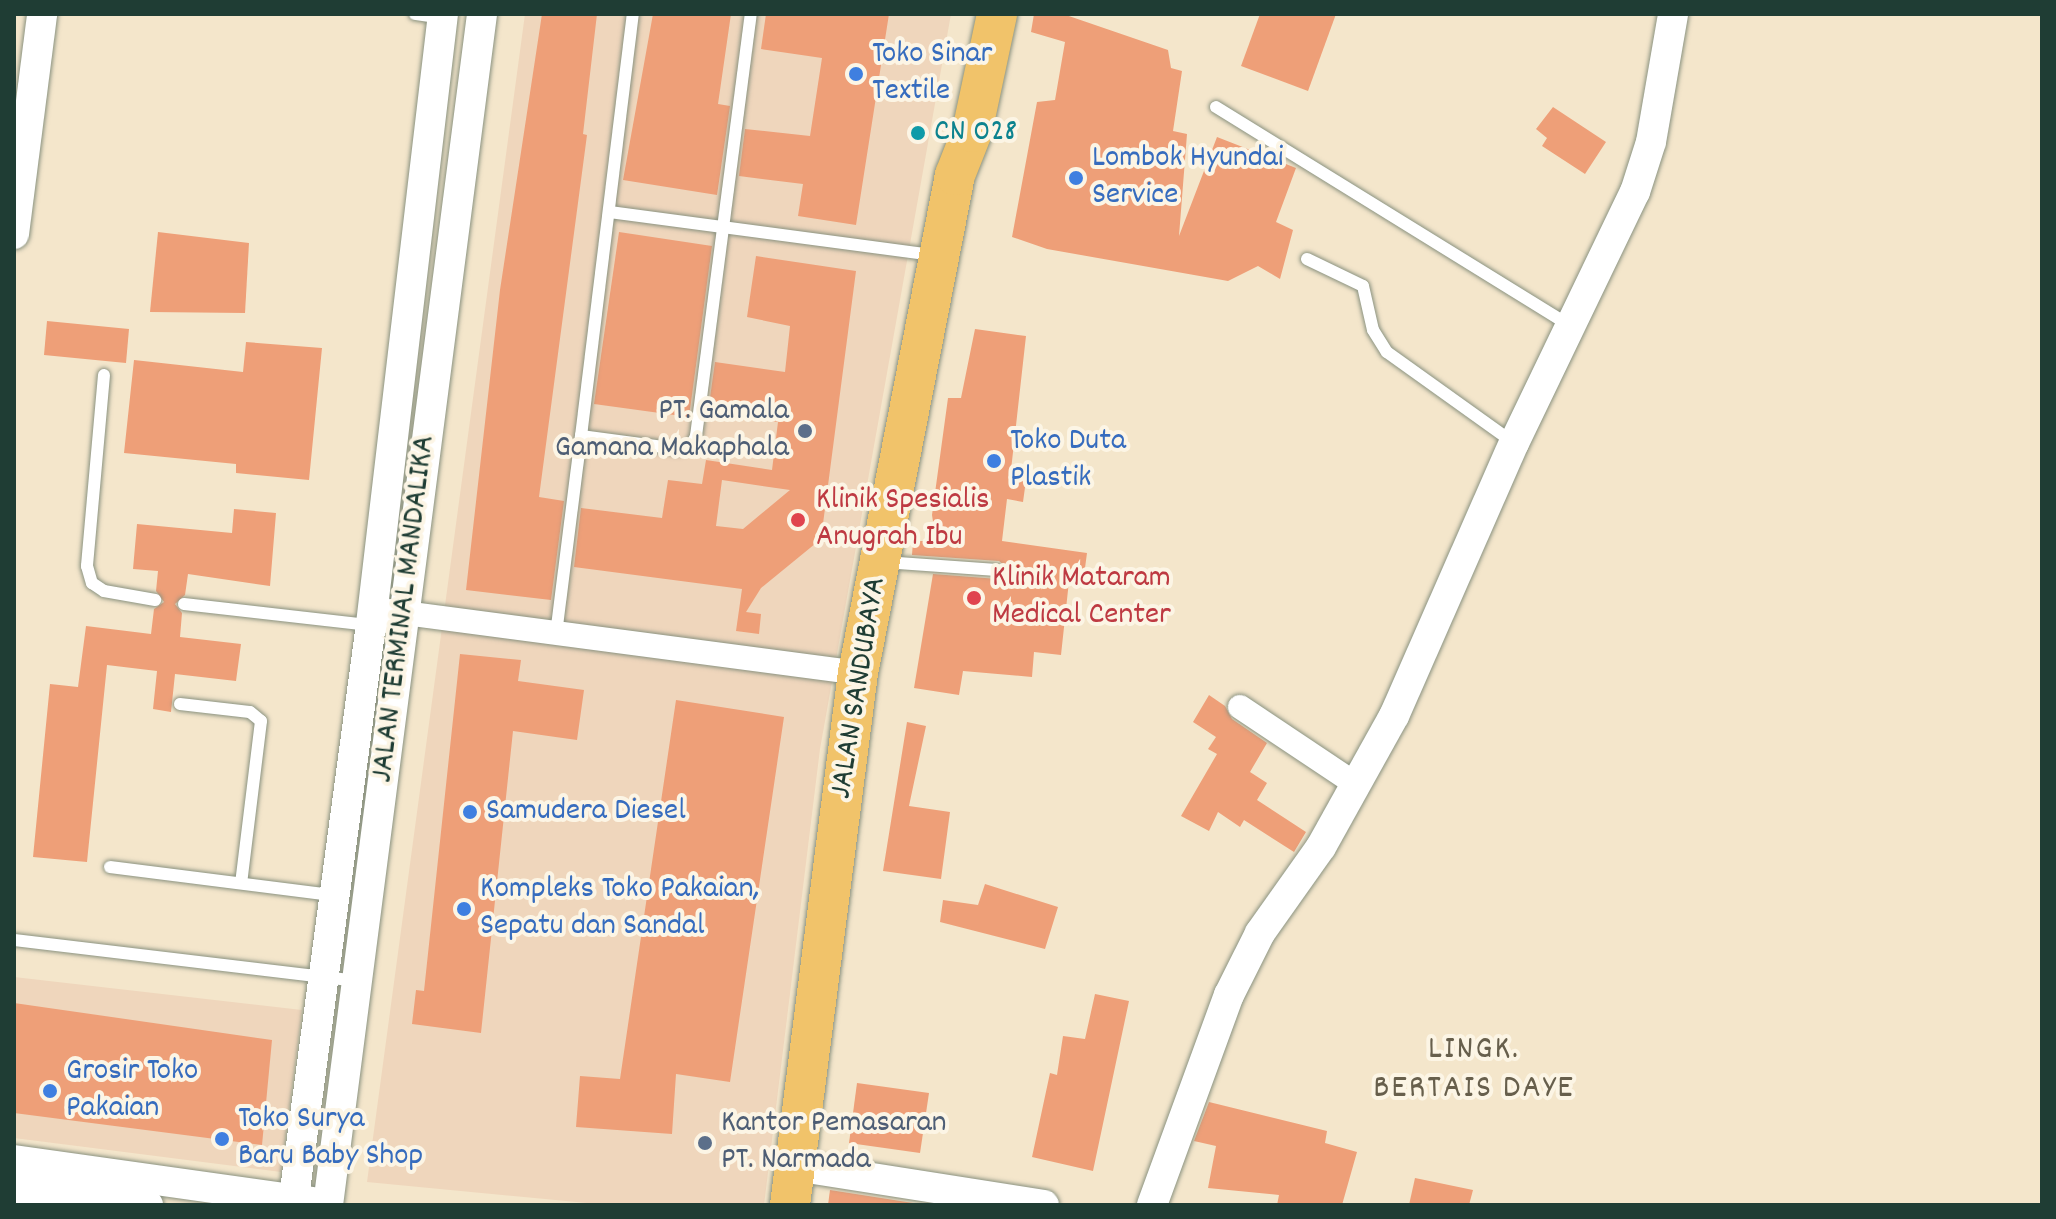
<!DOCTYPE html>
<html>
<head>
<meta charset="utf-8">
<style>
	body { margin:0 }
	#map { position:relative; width:2056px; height:1219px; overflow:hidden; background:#f4e6cb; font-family:Dekko,sans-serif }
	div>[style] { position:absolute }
	.built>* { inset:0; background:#efd6bc }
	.building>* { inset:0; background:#ee9f78 }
	.roads { filter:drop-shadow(0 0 2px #8a9280) drop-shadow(0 0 2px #8a9280) }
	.service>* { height:12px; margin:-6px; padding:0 6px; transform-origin:6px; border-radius:6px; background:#fff }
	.minor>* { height:24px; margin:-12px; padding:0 12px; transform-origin:12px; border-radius:12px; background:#fff }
	.tertiary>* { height:30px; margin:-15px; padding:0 15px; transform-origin:15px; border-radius:15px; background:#fff }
	.trunk>* { height:40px; margin:-20px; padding:0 20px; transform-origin:20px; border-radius:20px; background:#f1c36a }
	.dots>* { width:22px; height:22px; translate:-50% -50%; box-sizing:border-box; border:4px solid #fcf5e5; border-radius:50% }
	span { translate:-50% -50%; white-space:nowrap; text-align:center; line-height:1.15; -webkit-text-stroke:8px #fcf5e5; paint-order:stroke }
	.shop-label { font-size:32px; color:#366cbe }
	.left { translate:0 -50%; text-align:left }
	.culture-label { font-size:32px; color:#0d838f }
	.service-label { font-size:32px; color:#4e5e75 }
	.right { translate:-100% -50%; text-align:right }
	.health-label { font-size:32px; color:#be3a42 }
	.street-label { font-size:32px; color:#1f3d34 }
	.neighbourhood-label { font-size:34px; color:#675f4c; letter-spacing:2px }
	.frame { position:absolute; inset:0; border:16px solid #1f3d34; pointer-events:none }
</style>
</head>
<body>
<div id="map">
	<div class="built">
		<i style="clip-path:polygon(525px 14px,951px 14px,820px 749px,764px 1205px,608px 1205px,367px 1182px)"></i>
		<i style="clip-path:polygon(14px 977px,302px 1010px,281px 1172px,14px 1138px)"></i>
	</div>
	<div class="building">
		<i style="clip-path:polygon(542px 14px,597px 14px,583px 134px,587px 135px,539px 497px,564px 501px,551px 600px,466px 590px,500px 290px)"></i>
		<i style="clip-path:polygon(653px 14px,731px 14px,718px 104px,730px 106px,717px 195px,623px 180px)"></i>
		<i style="clip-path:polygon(766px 14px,889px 14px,856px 225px,798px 216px,803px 184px,739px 176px,745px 129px,810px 136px,822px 58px,761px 49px)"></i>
		<i style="clip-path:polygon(1034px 14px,1063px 14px,1168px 50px,1171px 68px,1182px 71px,1173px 131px,1187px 134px,1179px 236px,1217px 137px,1296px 168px,1276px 222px,1293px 230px,1280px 279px,1258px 266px,1228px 281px,1047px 249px,1012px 237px,1037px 102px,1055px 100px,1065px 42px,1031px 32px)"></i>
		<i style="clip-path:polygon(1260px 14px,1336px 14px,1308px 91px,1241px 66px)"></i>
		<i style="clip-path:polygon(1553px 107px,1606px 142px,1585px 174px,1542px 146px,1547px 138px,1536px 129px)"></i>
		<i style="clip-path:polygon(158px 232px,249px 243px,245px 313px,150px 312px)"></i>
		<i style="clip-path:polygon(619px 232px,712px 246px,689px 417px,594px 404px)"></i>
		<i style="clip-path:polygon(evenodd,756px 256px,856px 271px,821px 539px,761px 588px,746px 612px,761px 614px,759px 634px,736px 631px,742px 589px,574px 567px,581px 508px,662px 518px,668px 480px,702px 484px,706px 460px,772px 470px,778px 422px,708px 412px,715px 362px,785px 372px,790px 326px,747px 317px,756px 256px,722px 480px,790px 490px,743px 529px,716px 526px,722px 480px)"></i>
		<i style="clip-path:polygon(47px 321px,129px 329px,126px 363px,44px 355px)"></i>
		<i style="clip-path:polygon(975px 329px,1026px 336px,1011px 470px,1027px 473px,1023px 502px,1007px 499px,1002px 541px,1087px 553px,1083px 583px,1069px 581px,1061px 655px,1034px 652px,1032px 677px,963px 671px,959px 695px,914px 688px,933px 574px,998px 579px,1006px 567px,999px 561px,912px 555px,913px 541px,936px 541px,932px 515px,948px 398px,961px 398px)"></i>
		<i style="clip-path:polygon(246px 342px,322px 348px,309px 480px,236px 473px,236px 464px,124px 453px,134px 360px,243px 372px)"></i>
		<i style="clip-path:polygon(234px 509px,276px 513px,270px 586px,188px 574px,185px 595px,175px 604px,182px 613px,180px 637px,241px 644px,236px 681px,175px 674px,171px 712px,153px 709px,157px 671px,107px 665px,87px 862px,33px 857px,50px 684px,78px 687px,86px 626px,151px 634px,154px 609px,164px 602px,156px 591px,158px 571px,133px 569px,137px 524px,232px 533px)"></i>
		<i style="clip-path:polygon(460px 654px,521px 660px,518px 681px,584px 690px,577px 740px,513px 731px,481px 1033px,412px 1024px,416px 990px,424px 991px)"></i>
		<i style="clip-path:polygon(1209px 695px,1225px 706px,1232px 719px,1267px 743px,1250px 772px,1267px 783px,1257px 800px,1306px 832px,1294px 852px,1244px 820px,1240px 827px,1218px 812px,1209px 831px,1181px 816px,1217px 754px,1208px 749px,1216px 737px,1193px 722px)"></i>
		<i style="clip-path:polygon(676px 700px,784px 717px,730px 1082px,676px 1074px,672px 1134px,576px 1127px,580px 1076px,620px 1079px)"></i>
		<i style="clip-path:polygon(907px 722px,926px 726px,909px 806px,950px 812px,941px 879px,883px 871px)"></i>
		<i style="clip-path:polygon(985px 884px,1058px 907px,1045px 949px,940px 922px,943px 900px,978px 905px)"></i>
		<i style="clip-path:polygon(1095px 994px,1129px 1001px,1093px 1171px,1032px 1157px,1050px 1073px,1057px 1075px,1063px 1036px,1085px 1039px)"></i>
		<i style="clip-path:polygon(14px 1003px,272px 1040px,262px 1145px,14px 1113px)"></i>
		<i style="clip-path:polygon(857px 1083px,929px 1093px,920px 1153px,849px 1143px)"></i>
		<i style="clip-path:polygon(1209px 1102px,1327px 1131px,1325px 1143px,1357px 1152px,1342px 1205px,1277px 1205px,1279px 1195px,1208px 1188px,1216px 1146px,1194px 1141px)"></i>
		<i style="clip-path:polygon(1415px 1178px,1473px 1190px,1469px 1205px,1409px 1205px)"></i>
		<i style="clip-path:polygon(830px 1190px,926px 1205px,828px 1205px)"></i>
	</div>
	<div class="roads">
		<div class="service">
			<i style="left:415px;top:14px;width:28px;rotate:8deg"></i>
			<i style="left:1216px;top:107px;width:417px;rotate:31.7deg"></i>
			<i style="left:610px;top:212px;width:326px;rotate:7.6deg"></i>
			<i style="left:1307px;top:259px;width:62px;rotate:25.7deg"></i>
			<i style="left:1363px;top:286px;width:45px;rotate:77.2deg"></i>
			<i style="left:1373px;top:330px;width:26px;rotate:58deg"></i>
			<i style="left:1387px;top:352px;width:156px;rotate:35.6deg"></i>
			<i style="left:104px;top:375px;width:192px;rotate:95.1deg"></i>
			<i style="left:87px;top:566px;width:18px;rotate:74deg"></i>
			<i style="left:92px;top:583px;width:14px;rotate:34deg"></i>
			<i style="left:104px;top:591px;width:52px;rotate:10deg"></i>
			<i style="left:581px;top:436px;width:425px;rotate:-83deg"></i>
			<i style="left:883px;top:562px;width:115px;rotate:4deg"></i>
			<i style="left:184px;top:604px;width:220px;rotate:6.5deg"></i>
			<i style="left:556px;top:634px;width:200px;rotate:-82.8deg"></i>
			<i style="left:581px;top:436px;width:98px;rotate:7.6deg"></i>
			<i style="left:678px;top:449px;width:13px;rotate:-13deg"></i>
			<i style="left:691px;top:446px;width:11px;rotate:-63deg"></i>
			<i style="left:696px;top:436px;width:426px;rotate:-82.6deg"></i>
			<i style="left:180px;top:704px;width:70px;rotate:6.5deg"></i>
			<i style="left:250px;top:712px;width:14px;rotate:39deg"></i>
			<i style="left:261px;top:721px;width:163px;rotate:97deg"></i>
			<i style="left:110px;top:867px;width:225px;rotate:7.2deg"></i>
			<i style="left:14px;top:940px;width:344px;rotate:6.8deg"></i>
		</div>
		<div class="minor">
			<i style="left:389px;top:611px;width:473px;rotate:7.5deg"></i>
			<i style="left:1240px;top:707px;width:141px;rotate:33.7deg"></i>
		</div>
		<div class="tertiary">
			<i style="left:14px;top:234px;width:222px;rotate:-82.7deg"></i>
			<i style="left:14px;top:1160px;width:302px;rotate:8deg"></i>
			<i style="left:795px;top:1166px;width:252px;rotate:8.9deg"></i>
			<i style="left:14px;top:1189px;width:135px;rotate:6.8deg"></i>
			<i style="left:293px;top:1205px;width:586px;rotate:-82.35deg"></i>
			<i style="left:371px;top:624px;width:614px;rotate:-83.27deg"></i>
			<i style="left:328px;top:1205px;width:1201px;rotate:-82.63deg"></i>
			<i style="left:1152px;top:1205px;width:224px;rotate:-69.9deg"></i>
			<i style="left:1229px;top:995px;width:69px;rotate:-63.4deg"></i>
			<i style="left:1260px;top:933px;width:105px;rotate:-54.7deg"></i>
			<i style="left:1321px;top:847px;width:150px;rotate:-60.9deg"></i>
			<i style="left:1394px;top:716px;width:298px;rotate:-66.3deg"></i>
			<i style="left:1514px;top:443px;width:279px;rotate:-64.3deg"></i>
			<i style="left:1635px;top:192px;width:52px;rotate:-72.3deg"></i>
			<i style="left:1651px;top:142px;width:130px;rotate:-80.2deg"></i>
		</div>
		<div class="trunk">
			<i style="left:790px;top:1205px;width:536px;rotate:-82.72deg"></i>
			<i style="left:858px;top:673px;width:507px;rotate:-78.98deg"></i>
			<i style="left:955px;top:175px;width:46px;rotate:-68.4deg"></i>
			<i style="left:972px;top:132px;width:121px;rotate:-78deg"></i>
		</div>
	</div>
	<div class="dots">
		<i style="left:856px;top:74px;background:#3f7fe0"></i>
		<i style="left:918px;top:133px;background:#0f9aa8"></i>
		<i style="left:1076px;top:178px;background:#3f7fe0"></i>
		<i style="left:805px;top:431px;background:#5c6f8a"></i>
		<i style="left:994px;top:461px;background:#3f7fe0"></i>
		<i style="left:798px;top:520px;background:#e0444e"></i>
		<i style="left:974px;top:598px;background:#e0444e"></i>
		<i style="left:470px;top:812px;background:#3f7fe0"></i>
		<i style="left:464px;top:909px;background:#3f7fe0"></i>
		<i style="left:50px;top:1091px;background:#3f7fe0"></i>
		<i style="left:222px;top:1139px;background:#3f7fe0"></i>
		<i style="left:705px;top:1143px;background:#5c6f8a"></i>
	</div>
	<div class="shop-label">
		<span class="left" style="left:872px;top:74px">Toko Sinar<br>Textile</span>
		<span class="left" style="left:1092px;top:178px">Lombok Hyundai<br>Service</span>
		<span class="left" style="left:1010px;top:461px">Toko Duta<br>Plastik</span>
		<span class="left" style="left:486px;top:812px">Samudera Diesel</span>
		<span class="left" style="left:480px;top:909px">Kompleks Toko Pakaian,<br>Sepatu dan Sandal</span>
		<span class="left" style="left:66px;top:1091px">Grosir Toko<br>Pakaian</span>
		<span class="left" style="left:238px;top:1139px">Toko Surya<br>Baru Baby Shop</span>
	</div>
	<div class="culture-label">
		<span class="left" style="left:934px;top:133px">CN 028</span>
	</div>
	<div class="service-label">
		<span class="right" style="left:789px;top:431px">PT. Gamala<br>Gamana Makaphala</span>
		<span class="left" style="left:721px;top:1143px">Kantor Pemasaran<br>PT. Narmada</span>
	</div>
	<div class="health-label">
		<span class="left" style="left:816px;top:520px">Klinik Spesialis<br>Anugrah Ibu</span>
		<span class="left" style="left:992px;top:598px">Klinik Mataram<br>Medical Center</span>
	</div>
	<div class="street-label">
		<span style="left:405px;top:609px;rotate:-83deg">JALAN TERMINAL MANDALIKA</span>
		<span style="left:860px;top:688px;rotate:-81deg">JALAN SANDUBAYA</span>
	</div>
	<div class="neighbourhood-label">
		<span style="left:1474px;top:1070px">LINGK.<br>BERTAIS DAYE</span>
	</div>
	<div class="frame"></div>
</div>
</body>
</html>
